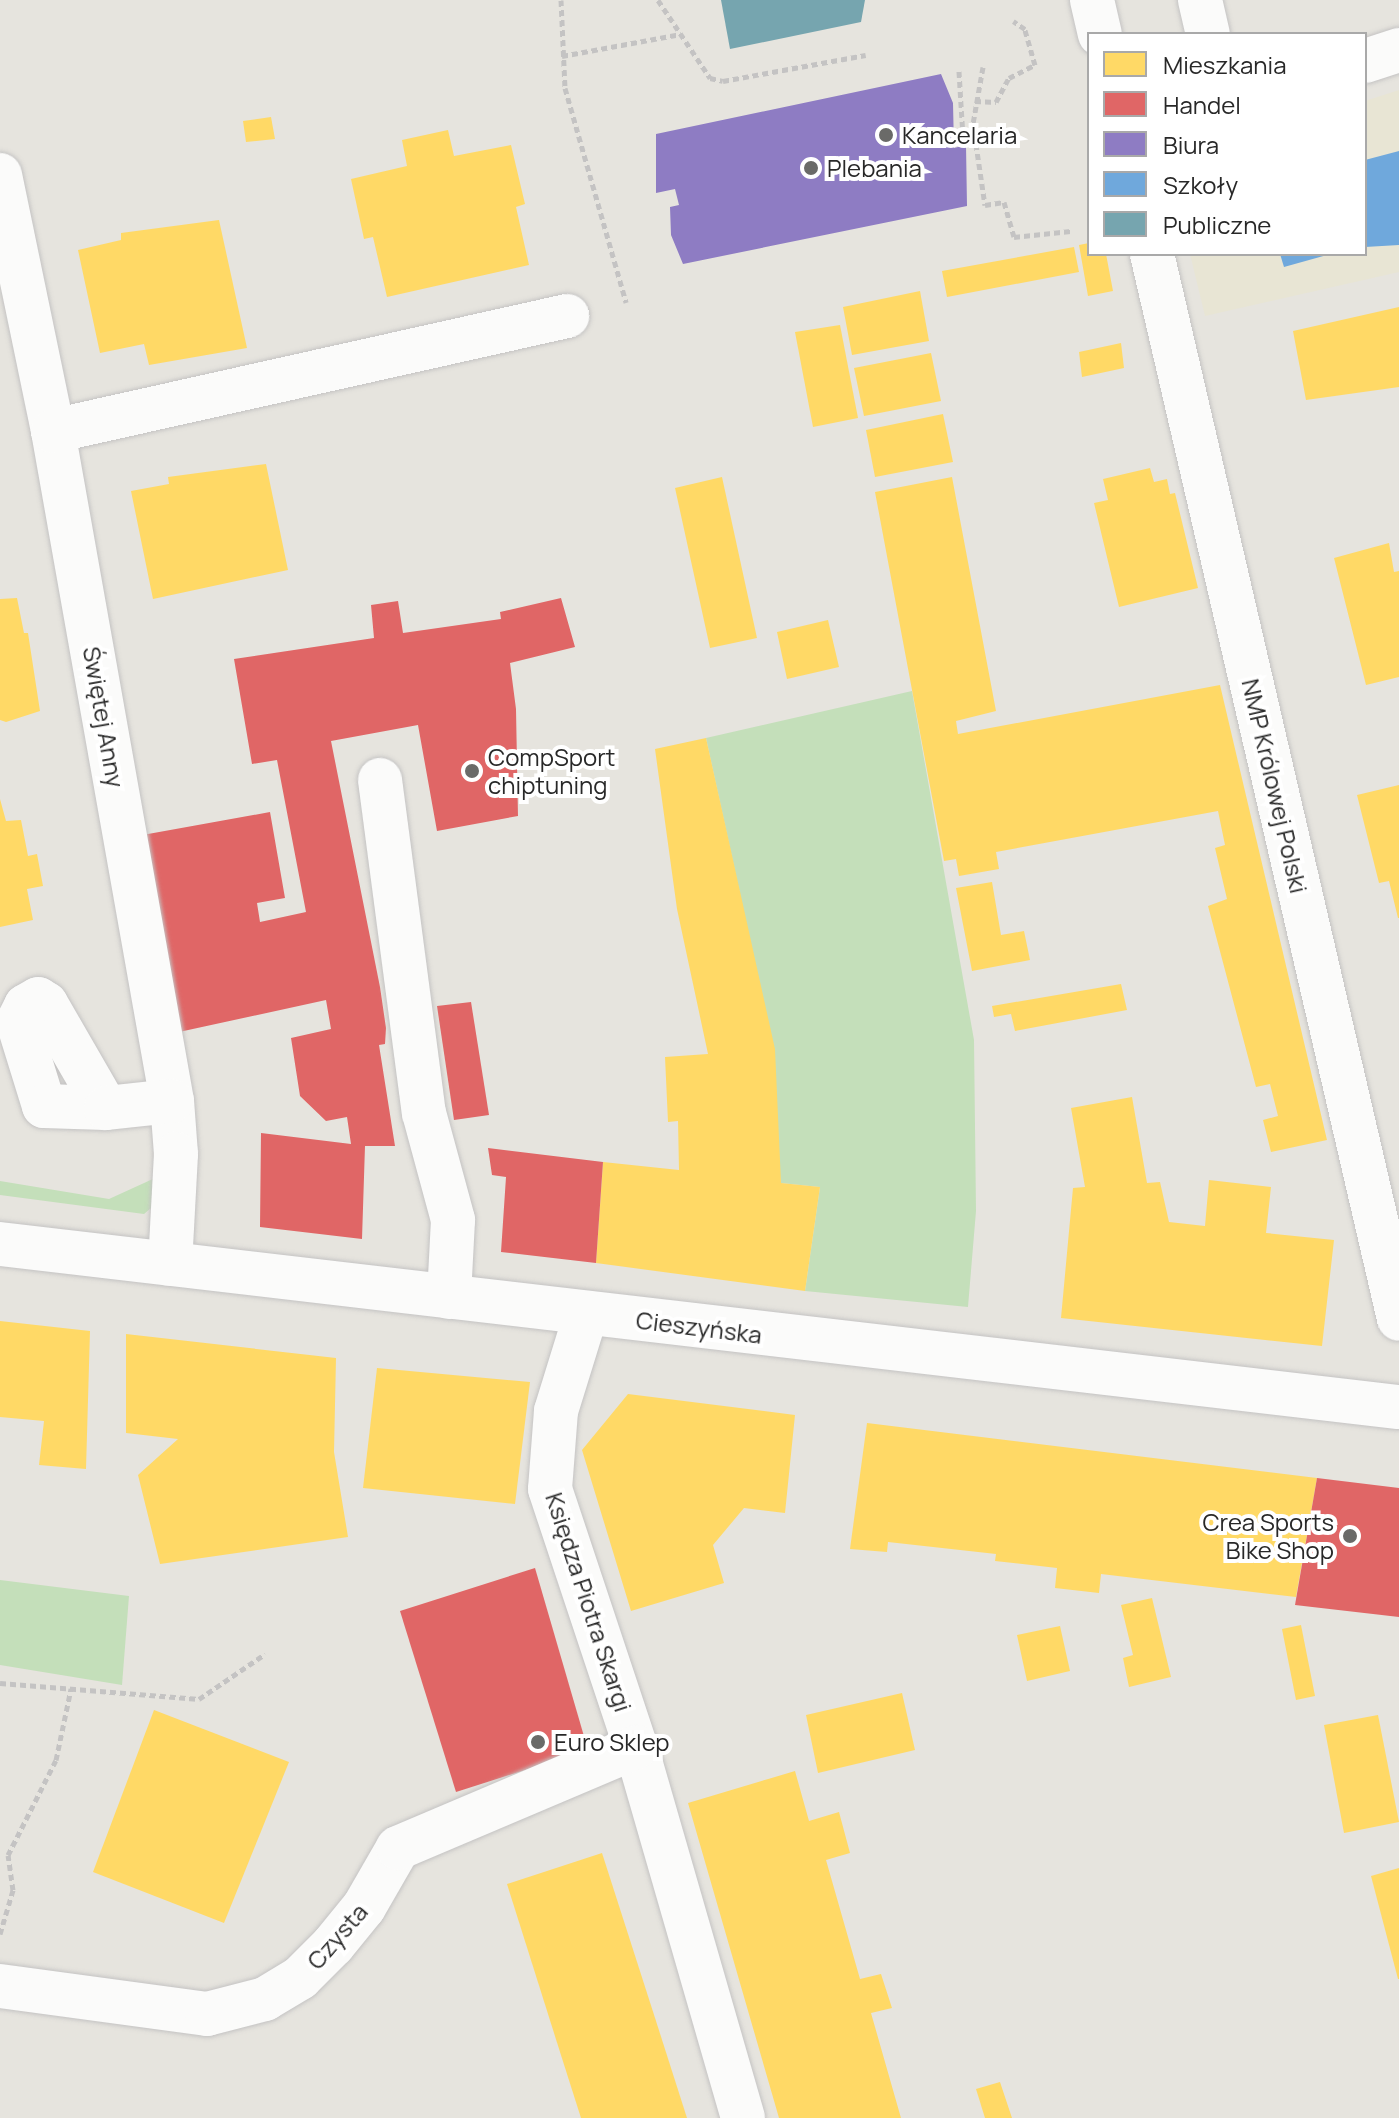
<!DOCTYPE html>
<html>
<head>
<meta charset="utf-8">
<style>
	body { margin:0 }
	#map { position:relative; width:1399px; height:2118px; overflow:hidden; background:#e6e4de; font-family:Manrope,sans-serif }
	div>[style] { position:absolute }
	.education>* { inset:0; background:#e8e5d4 }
	.green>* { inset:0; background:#c4dfba }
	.homes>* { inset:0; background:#ffd966 }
	.shops>* { inset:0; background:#e06666 }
	.offices>* { inset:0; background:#8e7cc3 }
	.schools>* { inset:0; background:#6fa8dc }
	.public>* { inset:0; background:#76a5af }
	.path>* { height:5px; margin-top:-2.5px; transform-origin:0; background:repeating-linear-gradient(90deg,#c4c3c3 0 6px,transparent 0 10px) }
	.roads { filter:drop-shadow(0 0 2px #c4c3c3) drop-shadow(0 0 2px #c4c3c3) }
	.minor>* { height:44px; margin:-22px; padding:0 22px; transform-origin:22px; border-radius:22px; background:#fbfbfa }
	.dots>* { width:22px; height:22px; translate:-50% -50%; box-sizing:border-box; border:4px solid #fff; border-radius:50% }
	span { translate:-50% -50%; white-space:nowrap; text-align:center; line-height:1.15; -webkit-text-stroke:8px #fff; paint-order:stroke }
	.poi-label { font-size:24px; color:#282828 }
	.left { translate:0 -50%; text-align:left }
	.right { translate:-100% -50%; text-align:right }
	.street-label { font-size:24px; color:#282828 }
	.legend { position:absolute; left:1087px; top:32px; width:280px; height:224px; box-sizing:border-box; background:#fff; border:2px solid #a9a9a9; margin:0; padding:10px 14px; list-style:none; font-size:24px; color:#282828 }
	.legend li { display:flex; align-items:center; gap:16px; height:40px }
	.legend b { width:40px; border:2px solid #a9a9a9 }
</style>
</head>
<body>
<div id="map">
	<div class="education">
		<i style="clip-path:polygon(1399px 90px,1399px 272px,1205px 316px,1190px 254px,1365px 254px,1365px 101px)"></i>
	</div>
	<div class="green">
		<i style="clip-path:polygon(912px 691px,974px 1040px,976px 1211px,968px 1307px,805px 1291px,820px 1187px,781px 1183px,740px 894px,706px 738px)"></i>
		<i style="clip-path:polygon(155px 1178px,151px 1208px,144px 1214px,0 1195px,0 1181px,109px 1199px)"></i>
		<i style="clip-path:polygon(0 1580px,129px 1596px,122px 1685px,0 1665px)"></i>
	</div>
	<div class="homes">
		<i style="clip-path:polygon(271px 117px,275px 139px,246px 142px,243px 121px)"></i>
		<i style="clip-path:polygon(448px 130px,454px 156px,511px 145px,525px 204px,516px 207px,529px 265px,387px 297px,373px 237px,364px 239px,351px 179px,407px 166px,402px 140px)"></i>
		<i style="clip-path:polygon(219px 220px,247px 348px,149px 365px,144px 344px,100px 353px,78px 250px,121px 240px,121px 233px)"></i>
		<i style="clip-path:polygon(1089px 243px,1089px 254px,1106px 254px,1113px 291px,1088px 296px,1079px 245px)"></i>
		<i style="clip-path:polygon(1074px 247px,1079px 272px,947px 297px,942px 271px)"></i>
		<i style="clip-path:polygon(920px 291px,929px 341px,852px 355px,843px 307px)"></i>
		<i style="clip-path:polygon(1399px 307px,1399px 387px,1306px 400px,1293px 331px)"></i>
		<i style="clip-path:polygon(840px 325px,858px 418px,813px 427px,795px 332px)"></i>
		<i style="clip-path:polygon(1121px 343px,1124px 368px,1082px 377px,1079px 352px)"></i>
		<i style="clip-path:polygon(931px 353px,941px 401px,864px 416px,854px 368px)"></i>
		<i style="clip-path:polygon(943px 414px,953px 462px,875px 477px,866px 430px)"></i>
		<i style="clip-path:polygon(266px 464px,288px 570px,153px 599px,131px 491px,169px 484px,168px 477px)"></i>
		<i style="clip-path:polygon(1150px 468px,1154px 482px,1167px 479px,1170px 494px,1175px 493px,1198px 588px,1119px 607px,1094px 503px,1108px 500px,1103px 479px)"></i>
		<i style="clip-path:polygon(722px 477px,757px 638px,710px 648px,675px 488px)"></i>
		<i style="clip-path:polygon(952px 477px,996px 711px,956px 721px,958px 734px,1220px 685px,1327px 1140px,1271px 1152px,1263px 1120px,1278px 1116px,1270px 1084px,1256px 1087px,1208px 906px,1227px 899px,1215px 848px,1225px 845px,1218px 811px,996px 852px,999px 869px,959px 876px,956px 859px,944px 861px,875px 492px)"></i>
		<i style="clip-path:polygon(1389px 543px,1394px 572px,1399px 571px,1399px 677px,1366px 685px,1334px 558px)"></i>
		<i style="clip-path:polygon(17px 598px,24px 633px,28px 633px,40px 711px,6px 722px,0 720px,0 599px)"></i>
		<i style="clip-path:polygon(828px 620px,839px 667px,787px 679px,777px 632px)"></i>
		<i style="clip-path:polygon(706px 738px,775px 1049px,781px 1183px,820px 1187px,805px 1291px,596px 1263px,603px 1162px,679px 1170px,678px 1121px,668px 1122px,665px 1057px,708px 1054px,677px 909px,655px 749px)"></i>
		<i style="clip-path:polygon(1399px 785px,1399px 918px,1398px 918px,1389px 881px,1379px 883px,1357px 795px)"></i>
		<i style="clip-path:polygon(0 799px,6px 821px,21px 820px,28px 856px,37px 854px,43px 886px,27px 889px,33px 920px,0 927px)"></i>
		<i style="clip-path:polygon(992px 882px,1001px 935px,1024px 931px,1030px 960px,972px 971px,956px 888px)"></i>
		<i style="clip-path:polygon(1121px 984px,1127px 1010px,1015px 1031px,1011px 1014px,994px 1017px,992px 1006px)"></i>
		<i style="clip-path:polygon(1132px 1097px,1147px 1183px,1160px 1182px,1169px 1222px,1205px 1226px,1209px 1180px,1271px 1187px,1266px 1233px,1334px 1240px,1322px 1346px,1061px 1318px,1073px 1188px,1085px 1187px,1071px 1108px)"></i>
		<i style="clip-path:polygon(0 1321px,90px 1331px,86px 1469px,39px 1465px,44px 1421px,0 1417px)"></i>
		<i style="clip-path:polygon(126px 1334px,336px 1358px,334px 1452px,348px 1537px,160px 1564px,138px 1475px,178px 1439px,126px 1433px)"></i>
		<i style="clip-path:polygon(377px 1368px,530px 1382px,515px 1504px,363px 1488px)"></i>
		<i style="clip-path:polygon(628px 1394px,795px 1415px,785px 1513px,744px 1508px,713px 1545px,724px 1583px,631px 1611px,582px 1450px)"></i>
		<i style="clip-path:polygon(867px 1423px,1317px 1478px,1296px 1597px,1101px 1574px,1099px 1593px,1055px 1588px,1057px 1568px,995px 1561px,996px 1554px,888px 1542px,887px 1552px,850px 1549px)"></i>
		<i style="clip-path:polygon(1152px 1598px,1171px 1677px,1129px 1687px,1123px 1658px,1133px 1655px,1121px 1605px)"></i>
		<i style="clip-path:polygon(1301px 1625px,1315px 1696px,1296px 1700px,1282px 1629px)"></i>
		<i style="clip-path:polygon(1060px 1626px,1070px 1671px,1027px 1681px,1017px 1635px)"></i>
		<i style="clip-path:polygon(902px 1693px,915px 1750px,818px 1773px,806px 1715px)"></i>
		<i style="clip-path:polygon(154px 1710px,289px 1762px,224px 1923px,93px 1872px)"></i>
		<i style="clip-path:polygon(1378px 1715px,1399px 1822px,1344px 1833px,1324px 1725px)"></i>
		<i style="clip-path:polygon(795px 1771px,809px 1821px,839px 1812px,850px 1853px,826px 1860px,860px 1979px,881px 1974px,892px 2008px,871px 2013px,901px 2118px,779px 2118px,688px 1803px)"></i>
		<i style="clip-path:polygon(602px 1853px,656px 2021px,687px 2118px,581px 2118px,560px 2052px,507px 1884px)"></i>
		<i style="clip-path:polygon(1399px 1868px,1399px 1979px,1398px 1979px,1371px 1876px)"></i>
		<i style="clip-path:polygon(1000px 2082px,1012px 2118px,985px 2118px,976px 2089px)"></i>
	</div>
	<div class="shops">
		<i style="clip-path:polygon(561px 598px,575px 647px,510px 663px,516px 709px,518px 816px,437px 831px,418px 725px,331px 741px,380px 987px,386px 1028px,385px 1044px,379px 1045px,395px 1146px,365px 1146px,362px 1239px,260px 1227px,261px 1133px,351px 1144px,347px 1117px,326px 1121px,300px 1096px,291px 1038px,331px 1029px,326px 1000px,179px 1032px,137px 836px,270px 812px,285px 898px,257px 903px,260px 922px,306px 912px,277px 760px,252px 764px,234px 659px,374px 638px,371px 605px,398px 601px,403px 633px,501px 619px,500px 612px)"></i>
		<i style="clip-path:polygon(471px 1002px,489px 1115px,454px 1120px,437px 1006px)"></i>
		<i style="clip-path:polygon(488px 1148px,603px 1162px,596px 1263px,501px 1252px,506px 1177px,492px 1175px)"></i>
		<i style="clip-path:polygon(1317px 1478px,1399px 1488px,1399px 1617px,1295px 1605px)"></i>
		<i style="clip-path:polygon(535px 1568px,588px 1750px,456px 1792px,400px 1611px)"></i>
	</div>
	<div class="offices">
		<i style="clip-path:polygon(941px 74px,953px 103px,954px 148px,966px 145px,967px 206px,683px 264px,671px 235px,670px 207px,679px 205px,675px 189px,656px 193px,656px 134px)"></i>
	</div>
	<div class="schools">
		<i style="clip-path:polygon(1399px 151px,1399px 245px,1365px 247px,1365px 160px)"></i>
		<i style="clip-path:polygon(1280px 254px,1327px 254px,1327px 255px,1284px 267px)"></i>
	</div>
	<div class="public">
		<i style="clip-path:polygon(721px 0,865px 0,861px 22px,730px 49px)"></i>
	</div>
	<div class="path">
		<i style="left:561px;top:0;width:88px;rotate:87.4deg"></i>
		<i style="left:565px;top:88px;width:223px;rotate:74.1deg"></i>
		<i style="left:658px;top:0;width:94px;rotate:56.3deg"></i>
		<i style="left:710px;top:78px;width:13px;rotate:13deg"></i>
		<i style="left:723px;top:81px;width:145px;rotate:-10.3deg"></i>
		<i style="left:562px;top:56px;width:121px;rotate:-10.5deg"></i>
		<i style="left:983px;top:67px;width:58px;rotate:100deg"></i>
		<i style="left:973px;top:124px;width:82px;rotate:81.6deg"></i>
		<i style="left:985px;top:205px;width:19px;rotate:-9deg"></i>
		<i style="left:1004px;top:202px;width:36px;rotate:74deg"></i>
		<i style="left:1014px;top:237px;width:57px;rotate:-6deg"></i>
		<i style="left:975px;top:101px;width:21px;rotate:3deg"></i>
		<i style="left:996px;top:102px;width:27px;rotate:-62deg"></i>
		<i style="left:1009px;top:78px;width:29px;rotate:-27deg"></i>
		<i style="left:1035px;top:65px;width:37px;rotate:-106deg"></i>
		<i style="left:1025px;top:29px;width:14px;rotate:-146deg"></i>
		<i style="left:952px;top:139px;width:11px;rotate:-10deg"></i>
		<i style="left:963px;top:137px;width:66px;rotate:-93.5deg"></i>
		<i style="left:0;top:1683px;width:200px;rotate:4.6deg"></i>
		<i style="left:199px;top:1699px;width:80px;rotate:-34.3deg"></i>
		<i style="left:0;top:1934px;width:46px;rotate:-73.5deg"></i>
		<i style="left:13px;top:1890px;width:35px;rotate:-98deg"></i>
		<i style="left:8px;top:1855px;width:106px;rotate:-63.2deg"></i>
		<i style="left:56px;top:1760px;width:73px;rotate:-78.1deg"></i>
	</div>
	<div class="roads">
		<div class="minor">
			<i style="left:1092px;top:0;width:35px;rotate:77deg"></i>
			<i style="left:1200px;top:0;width:35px;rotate:77deg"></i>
			<i style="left:1365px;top:61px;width:36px;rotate:-18deg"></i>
			<i style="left:0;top:175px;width:261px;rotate:78.3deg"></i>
			<i style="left:53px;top:431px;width:680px;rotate:79.93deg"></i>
			<i style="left:172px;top:1101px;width:53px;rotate:85.7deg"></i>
			<i style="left:176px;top:1154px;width:110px;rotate:93.1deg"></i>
			<i style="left:1152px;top:254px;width:1093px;rotate:76.94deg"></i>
			<i style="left:53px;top:431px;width:527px;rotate:-12.61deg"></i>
			<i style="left:380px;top:780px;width:336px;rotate:82.5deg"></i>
			<i style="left:424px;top:1113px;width:111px;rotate:74.8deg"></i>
			<i style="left:453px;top:1220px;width:77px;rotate:93deg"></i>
			<i style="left:106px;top:1108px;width:120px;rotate:-120deg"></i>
			<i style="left:46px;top:1004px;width:9px;rotate:-148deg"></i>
			<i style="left:38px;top:999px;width:14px;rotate:150deg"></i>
			<i style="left:26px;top:1006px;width:18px;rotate:117deg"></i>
			<i style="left:18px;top:1022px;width:88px;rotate:72.8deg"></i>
			<i style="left:44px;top:1106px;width:62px;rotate:1.8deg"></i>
			<i style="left:106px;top:1108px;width:66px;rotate:-6.1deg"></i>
			<i style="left:0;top:1244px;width:1408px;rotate:6.65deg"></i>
			<i style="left:586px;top:1314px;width:102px;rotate:107.2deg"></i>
			<i style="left:556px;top:1411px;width:78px;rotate:94.4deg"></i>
			<i style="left:550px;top:1489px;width:272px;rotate:71.6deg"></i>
			<i style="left:636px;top:1747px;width:386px;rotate:73.9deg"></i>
			<i style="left:0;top:1986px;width:209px;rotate:7.7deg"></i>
			<i style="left:207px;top:2014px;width:60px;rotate:-14.5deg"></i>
			<i style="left:265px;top:1999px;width:41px;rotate:-31deg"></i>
			<i style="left:300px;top:1978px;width:47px;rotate:-45deg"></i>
			<i style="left:333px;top:1945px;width:49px;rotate:-50.8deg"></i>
			<i style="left:364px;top:1907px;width:68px;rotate:-60deg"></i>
			<i style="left:398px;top:1848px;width:259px;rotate:-23deg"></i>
		</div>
	</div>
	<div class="dots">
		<i style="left:886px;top:135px;background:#6a6a68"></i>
		<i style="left:811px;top:168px;background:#6a6a68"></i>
		<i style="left:472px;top:771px;background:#6a6a68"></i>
		<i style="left:1350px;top:1536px;background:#6a6a68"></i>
		<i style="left:538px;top:1742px;background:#6a6a68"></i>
	</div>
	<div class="poi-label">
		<span class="left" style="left:902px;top:135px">Kancelaria</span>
		<span class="left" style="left:827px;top:168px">Plebania</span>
		<span class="left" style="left:488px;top:771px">CompSport<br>chiptuning</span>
		<span class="right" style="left:1334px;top:1536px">Crea Sports<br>Bike Shop</span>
		<span class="left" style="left:554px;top:1742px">Euro Sklep</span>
	</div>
	<div class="street-label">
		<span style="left:104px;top:717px;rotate:80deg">Świętej Anny</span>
		<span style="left:1275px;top:786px;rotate:77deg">NMP Królowej Polski</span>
		<span style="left:699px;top:1327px;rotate:7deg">Cieszyńska</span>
		<span style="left:589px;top:1602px;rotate:72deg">Księdza Piotra Skargi</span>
		<span style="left:337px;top:1936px;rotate:-49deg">Czysta</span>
	</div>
	<ul class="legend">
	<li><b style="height:22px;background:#ffd966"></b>Mieszkania</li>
	<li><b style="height:22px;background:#e06666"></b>Handel</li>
	<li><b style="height:22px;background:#8e7cc3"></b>Biura</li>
	<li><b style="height:22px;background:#6fa8dc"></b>Szkoły</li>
	<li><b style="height:22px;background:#76a5af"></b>Publiczne</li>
	</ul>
</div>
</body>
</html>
